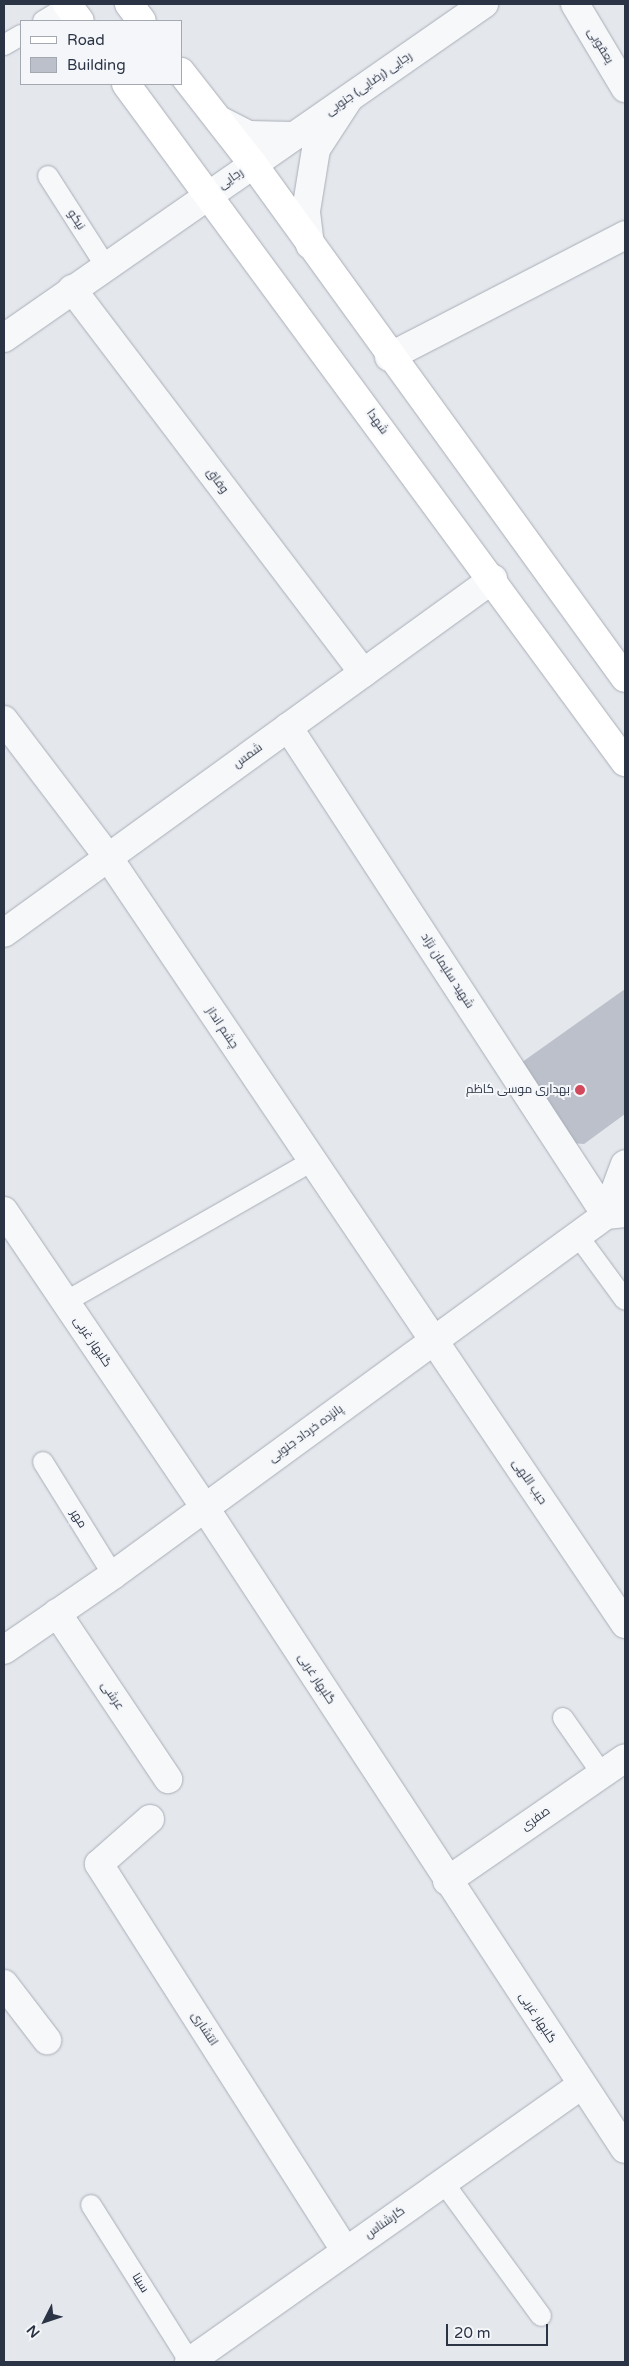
<!DOCTYPE html>
<html>
<head>
<meta charset="utf-8">
<style>
	body { margin:0 }
	#map { position:relative; width:629px; height:2366px; overflow:hidden; background:#e4e7ec; font-family:"Varela Round",Cairo,sans-serif }
	div>[style] { position:absolute }
	.building>* { inset:0; background:#bbc0ca }
	.roads { filter:drop-shadow(0 0 1px #a9aeb7) drop-shadow(0 0 1px #a9aeb7) }
	.service>* { height:20px; margin:-10px; padding:0 10px; transform-origin:10px; border-radius:10px; background:#f7f8fa }
	.minor>* { height:28px; margin:-14px; padding:0 14px; transform-origin:14px; border-radius:14px; background:#f7f8fa }
	.tertiary>* { height:28px; margin:-14px; padding:0 14px; transform-origin:14px; border-radius:14px; background:#f7f8fa }
	.secondary>* { height:28px; margin:-14px; padding:0 14px; transform-origin:14px; border-radius:14px; background:#fff }
	.dots>* { width:14px; height:14px; translate:-50% -50%; box-sizing:border-box; border:2px solid #f4f6f9; border-radius:50% }
	span { translate:-50% -50%; white-space:nowrap; text-align:center; line-height:1.15; -webkit-text-stroke:4px #f4f6f9; paint-order:stroke }
	.street-label { font-size:12px; color:#2b3445 }
	.poi-label { font-size:12px; color:#2b3445 }
	.right { translate:-100% -50%; text-align:right }
	.frame { position:absolute; inset:0; border:5px solid #2b3445; pointer-events:none }
	.legend { position:absolute; left:20px; top:20px; width:162px; height:65px; box-sizing:border-box; background:#f4f6f9; border:1px solid #a4a8b1; margin:0; padding:6px 9px; list-style:none; font-size:15px; color:#2b3445 }
	.legend li { display:flex; align-items:center; gap:10px; height:25px }
	.legend b { width:25px; border:1px solid #a4a8b1 }
	.north { position:absolute; left:20px; top:2296px; width:50px; height:50px; -webkit-text-stroke:4px #f4f6f9; paint-order:stroke; rotate:229deg; font-size:14px; font-weight:700; line-height:20px; text-align:center; color:#2b3445 }
	.north::after { content:''; display:block; margin:auto; width:18px; height:22px; background:#2b3445; clip-path:polygon(50% 0,100% 100%,50% 72%,0 100%) }
	.scale { position:absolute; left:446px; top:2324px; width:102px; height:22px; box-sizing:border-box; border:2px solid #2b3445; border-top:0; padding-left:6px; font-size:15px; line-height:18px; white-space:nowrap; color:#2b3445; -webkit-text-stroke:4px #f4f6f9; paint-order:stroke }
</style>
</head>
<body>
<div id="map">
	<div class="building">
		<i style="clip-path:polygon(625px 989px,625px 1114px,584px 1144px,572px 1143px,518px 1065px)"></i>
	</div>
	<div class="roads">
		<div class="service">
			<i style="left:43px;top:21px;width:29px;rotate:-31deg"></i>
			<i style="left:4px;top:45px;width:20px;rotate:-30deg"></i>
			<i style="left:48px;top:176px;width:106px;rotate:57.4deg"></i>
			<i style="left:578px;top:1236px;width:79px;rotate:53.7deg"></i>
			<i style="left:65px;top:1302px;width:284px;rotate:-29.7deg"></i>
			<i style="left:43px;top:1462px;width:133px;rotate:58.2deg"></i>
			<i style="left:563px;top:1718px;width:68px;rotate:55.1deg"></i>
			<i style="left:443px;top:2182px;width:166px;rotate:53.8deg"></i>
			<i style="left:91px;top:2205px;width:186px;rotate:57.8deg"></i>
		</div>
		<div class="minor">
			<i style="left:575px;top:4px;width:98px;rotate:59.2deg"></i>
			<i style="left:219px;top:120px;width:33px;rotate:27deg"></i>
			<i style="left:248px;top:135px;width:46px;rotate:1.2deg"></i>
			<i style="left:310px;top:245px;width:34px;rotate:-97deg"></i>
			<i style="left:306px;top:211px;width:63px;rotate:-80.8deg"></i>
			<i style="left:316px;top:149px;width:59px;rotate:-56.9deg"></i>
			<i style="left:72px;top:289px;width:482px;rotate:52.8deg"></i>
			<i style="left:389px;top:357px;width:266px;rotate:-27.3deg"></i>
			<i style="left:4px;top:720px;width:172px;rotate:52.8deg"></i>
			<i style="left:108px;top:857px;width:925px;rotate:56.02deg"></i>
			<i style="left:288px;top:727px;width:582px;rotate:56.91deg"></i>
			<i style="left:4px;top:933px;width:604px;rotate:-35.9deg"></i>
			<i style="left:57px;top:1613px;width:200px;rotate:56.2deg"></i>
			<i style="left:150px;top:1819px;width:68px;rotate:138.6deg"></i>
			<i style="left:99px;top:1864px;width:459px;rotate:57.5deg"></i>
			<i style="left:447px;top:1881px;width:216px;rotate:-34.6deg"></i>
			<i style="left:4px;top:1984px;width:71px;rotate:52.5deg"></i>
			<i style="left:189px;top:2362px;width:480px;rotate:-35.2deg"></i>
		</div>
		<div class="tertiary">
			<i style="left:4px;top:338px;width:585px;rotate:-34.83deg"></i>
			<i style="left:4px;top:1211px;width:359px;rotate:55.9deg"></i>
			<i style="left:205px;top:1508px;width:766px;rotate:56.77deg"></i>
			<i style="left:606px;top:1215px;width:54px;rotate:-69.6deg"></i>
			<i style="left:4px;top:1650px;width:132px;rotate:-34.5deg"></i>
			<i style="left:113px;top:1575px;width:610px;rotate:-36.14deg"></i>
			<i style="left:606px;top:1215px;width:19px;rotate:-6deg"></i>
		</div>
		<div class="secondary">
			<i style="left:67px;top:4px;width:21px;rotate:53deg"></i>
			<i style="left:129px;top:4px;width:21px;rotate:53deg"></i>
			<i style="left:181px;top:72px;width:117px;rotate:52deg"></i>
			<i style="left:253px;top:164px;width:634px;rotate:54.11deg"></i>
			<i style="left:126px;top:84px;width:842px;rotate:53.65deg"></i>
		</div>
	</div>
	<div class="dots">
		<i style="left:580px;top:1090px;background:#d1495b"></i>
	</div>
	<div class="street-label">
		<span style="left:600px;top:46px;rotate:59deg">یعقوبی</span>
		<span style="left:369px;top:84px;rotate:-35deg">رجایی (رضایی) جنوبی</span>
		<span style="left:231px;top:179px;rotate:-35deg">رجایی</span>
		<span style="left:76px;top:220px;rotate:57deg">نیکو</span>
		<span style="left:377px;top:422px;rotate:54deg">شهدا</span>
		<span style="left:217px;top:481px;rotate:53deg">وفاق</span>
		<span style="left:248px;top:756px;rotate:-36deg">شمس</span>
		<span style="left:447px;top:971px;rotate:57deg">شهید سلیمان نژاد</span>
		<span style="left:222px;top:1028px;rotate:56deg">چشم انداز</span>
		<span style="left:92px;top:1342px;rotate:56deg">گلبهار غربی</span>
		<span style="left:306px;top:1434px;rotate:-36deg">پانزده خرداد جنوبی</span>
		<span style="left:529px;top:1482px;rotate:56deg">حیب اللهی</span>
		<span style="left:78px;top:1519px;rotate:58deg">مهر</span>
		<span style="left:316px;top:1679px;rotate:57deg">گلبهار غربی</span>
		<span style="left:112px;top:1696px;rotate:56deg">عرشی</span>
		<span style="left:536px;top:1819px;rotate:-35deg">صفری</span>
		<span style="left:537px;top:2018px;rotate:57deg">گلبهار غربی</span>
		<span style="left:204px;top:2029px;rotate:57deg">انتشاری</span>
		<span style="left:385px;top:2223px;rotate:-35deg">کارشناس</span>
		<span style="left:140px;top:2283px;rotate:58deg">سینا</span>
	</div>
	<div class="poi-label">
		<span class="right" style="left:570px;top:1090px">بهداری موسی کاظم</span>
	</div>
	<div class="frame"></div>
	<ul class="legend">
	<li><b style="height:6px;background:#fff"></b>Road</li>
	<li><b style="height:14px;background:#bbc0ca"></b>Building</li>
	</ul>
	<div class="north">N</div>
	<div class="scale">20 m</div>
</div>
</body>
</html>
